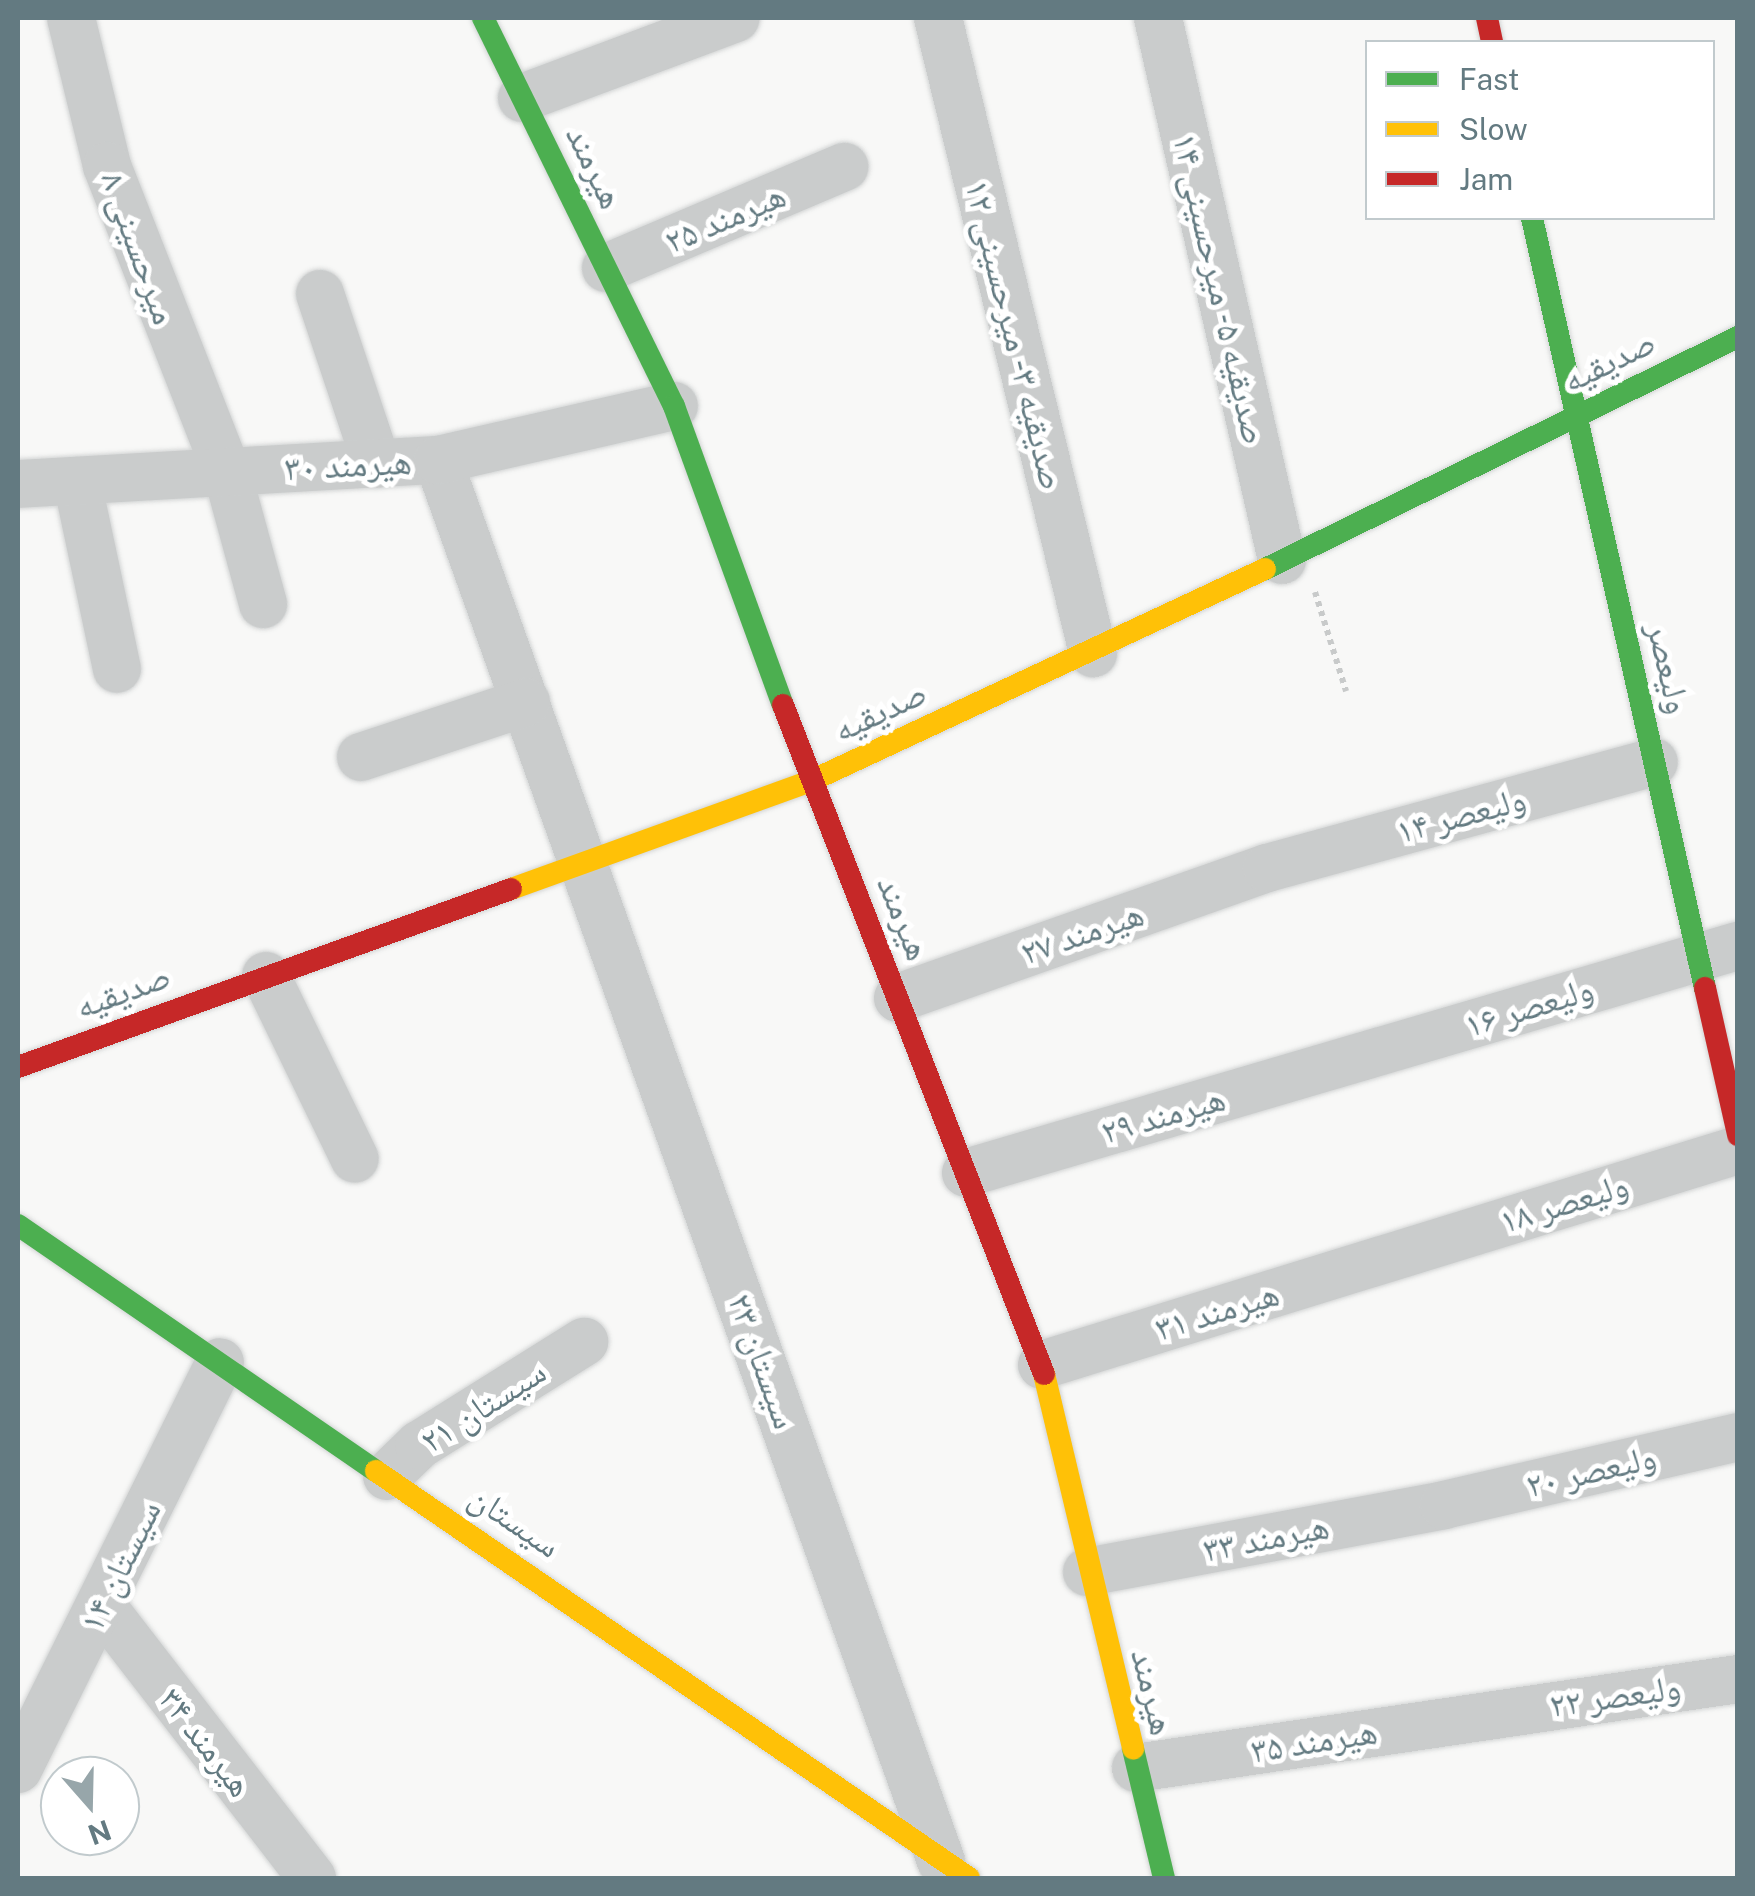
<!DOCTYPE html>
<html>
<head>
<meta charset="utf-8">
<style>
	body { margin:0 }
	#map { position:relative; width:1755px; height:1896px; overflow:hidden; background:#f8f8f7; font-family:"Public Sans","Noto Naskh Arabic",sans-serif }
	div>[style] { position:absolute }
	.path>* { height:6px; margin-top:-3px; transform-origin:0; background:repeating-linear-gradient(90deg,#c8caca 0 5px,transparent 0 10px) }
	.roads { filter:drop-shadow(0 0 2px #d3d5d5) drop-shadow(0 0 2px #d3d5d5) }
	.street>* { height:48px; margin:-24px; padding:0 24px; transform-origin:24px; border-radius:24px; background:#cacccc }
	.fast>* { height:22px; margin:-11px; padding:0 11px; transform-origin:11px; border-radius:11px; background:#4caf50 }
	.slow>* { height:22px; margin:-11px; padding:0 11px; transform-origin:11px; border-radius:11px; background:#ffc107 }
	.jam>* { height:22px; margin:-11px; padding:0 11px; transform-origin:11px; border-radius:11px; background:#c62828 }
	span { translate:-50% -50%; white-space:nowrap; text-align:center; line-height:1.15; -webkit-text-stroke:10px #fff; paint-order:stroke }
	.street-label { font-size:35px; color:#637a81 }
	.frame { position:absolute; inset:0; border:20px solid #637a81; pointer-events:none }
	.legend { position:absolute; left:1365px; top:40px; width:350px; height:180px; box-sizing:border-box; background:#fff; border:2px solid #c1cacd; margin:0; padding:12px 18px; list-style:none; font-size:30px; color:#637a81 }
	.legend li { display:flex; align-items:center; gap:20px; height:50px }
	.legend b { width:50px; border:2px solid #c1cacd }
	.north { position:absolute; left:40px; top:1756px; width:100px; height:100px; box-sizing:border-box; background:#fff; border:2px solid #c1cacd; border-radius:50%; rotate:160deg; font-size:28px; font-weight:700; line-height:40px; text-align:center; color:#637a81 }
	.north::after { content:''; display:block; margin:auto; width:35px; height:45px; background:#97a6aa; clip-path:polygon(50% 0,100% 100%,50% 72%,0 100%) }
</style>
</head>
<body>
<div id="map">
	<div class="path">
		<i style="left:1315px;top:592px;width:104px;rotate:72.6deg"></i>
	</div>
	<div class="roads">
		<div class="street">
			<i style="left:71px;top:18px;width:152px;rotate:76.3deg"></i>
			<i style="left:107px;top:166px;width:329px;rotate:68.6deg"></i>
			<i style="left:227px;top:472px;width:137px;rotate:74.7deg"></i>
			<i style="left:938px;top:18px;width:654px;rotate:76.28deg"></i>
			<i style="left:1158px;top:18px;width:556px;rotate:77.11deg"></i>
			<i style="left:522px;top:98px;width:228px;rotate:-20.5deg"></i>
			<i style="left:606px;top:268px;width:259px;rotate:-23deg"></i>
			<i style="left:320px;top:294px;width:179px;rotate:71.5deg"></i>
			<i style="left:438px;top:460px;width:1489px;rotate:70.25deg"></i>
			<i style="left:77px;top:481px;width:192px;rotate:78deg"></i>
			<i style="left:18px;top:484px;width:421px;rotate:-3.3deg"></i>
			<i style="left:438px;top:460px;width:242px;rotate:-12.9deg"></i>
			<i style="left:361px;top:757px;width:174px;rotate:-18.4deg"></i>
			<i style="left:266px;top:976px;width:203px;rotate:64.1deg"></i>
			<i style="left:898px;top:998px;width:391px;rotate:-19.4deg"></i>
			<i style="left:1267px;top:868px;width:401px;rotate:-15.3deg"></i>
			<i style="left:966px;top:1173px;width:805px;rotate:-16.39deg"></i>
			<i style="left:1042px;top:1365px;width:728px;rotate:-17.17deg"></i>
			<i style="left:387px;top:1476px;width:45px;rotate:-44.1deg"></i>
			<i style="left:419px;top:1445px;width:195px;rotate:-32deg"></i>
			<i style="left:1087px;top:1572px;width:363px;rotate:-10.6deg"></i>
			<i style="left:1444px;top:1505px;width:302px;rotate:-13deg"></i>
			<i style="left:101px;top:1605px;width:345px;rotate:52.3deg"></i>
			<i style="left:1136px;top:1768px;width:609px;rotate:-8.41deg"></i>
			<i style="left:18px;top:1769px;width:454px;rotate:-63.6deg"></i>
		</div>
		<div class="fast">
			<i style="left:483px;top:18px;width:432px;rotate:63.8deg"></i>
			<i style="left:674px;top:406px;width:318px;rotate:70deg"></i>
			<i style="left:1532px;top:218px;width:789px;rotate:77.34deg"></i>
			<i style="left:1265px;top:569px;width:527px;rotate:-26.13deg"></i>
			<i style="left:18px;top:1225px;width:434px;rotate:34.5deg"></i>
			<i style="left:1133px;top:1749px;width:133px;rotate:76.5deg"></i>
		</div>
		<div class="slow">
			<i style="left:511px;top:889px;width:319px;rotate:-19.8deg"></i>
			<i style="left:811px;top:781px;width:501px;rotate:-25.03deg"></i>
			<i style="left:1044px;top:1374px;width:385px;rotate:76.6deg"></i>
			<i style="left:376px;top:1471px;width:719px;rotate:34.46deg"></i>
		</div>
		<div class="jam">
			<i style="left:1487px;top:18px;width:25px;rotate:78deg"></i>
			<i style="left:783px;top:705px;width:718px;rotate:68.69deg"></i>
			<i style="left:1705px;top:988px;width:151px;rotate:77.3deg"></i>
			<i style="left:18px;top:1067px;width:524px;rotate:-19.85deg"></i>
		</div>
	</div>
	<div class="street-label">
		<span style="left:595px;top:167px;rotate:64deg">هیرمند</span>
		<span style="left:725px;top:218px;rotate:-23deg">هیرمند ۲۵</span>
		<span style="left:139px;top:248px;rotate:70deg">میرحسینی ۸</span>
		<span style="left:1220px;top:289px;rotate:77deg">صدیقیه ۵ - میرحسینی ۱۴</span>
		<span style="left:1015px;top:335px;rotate:76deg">صدیقیه ۳ - میرحسینی ۱۲</span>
		<span style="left:1609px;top:361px;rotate:-26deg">صدیقیه</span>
		<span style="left:348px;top:465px;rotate:-3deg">هیرمند ۳۰</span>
		<span style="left:1669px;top:668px;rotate:77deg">ولیعصر</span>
		<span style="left:880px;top:711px;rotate:-25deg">صدیقیه</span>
		<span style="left:1461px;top:815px;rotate:-15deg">ولیعصر ۱۴</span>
		<span style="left:904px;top:918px;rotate:68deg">هیرمند</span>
		<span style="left:1082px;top:933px;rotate:-19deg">هیرمند ۲۷</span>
		<span style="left:123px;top:991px;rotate:-20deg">صدیقیه</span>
		<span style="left:1529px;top:1007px;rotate:-17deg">ولیعصر ۱۶</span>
		<span style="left:1163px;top:1115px;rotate:-16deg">هیرمند ۲۹</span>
		<span style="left:1564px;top:1203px;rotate:-17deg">ولیعصر ۱۸</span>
		<span style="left:1217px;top:1311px;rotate:-17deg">هیرمند ۳۱</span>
		<span style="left:763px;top:1361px;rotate:70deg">سیستان ۲۳</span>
		<span style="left:483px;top:1406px;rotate:-33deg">سیستان ۲۱</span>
		<span style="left:1591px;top:1471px;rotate:-13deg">ولیعصر ۲۰</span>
		<span style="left:515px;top:1521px;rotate:34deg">سیستان</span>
		<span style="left:1266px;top:1538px;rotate:-11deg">هیرمند ۳۳</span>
		<span style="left:120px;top:1566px;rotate:-64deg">سیستان ۱۴</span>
		<span style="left:1153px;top:1692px;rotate:76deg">هیرمند</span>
		<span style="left:1615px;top:1696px;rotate:-8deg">ولیعصر ۲۲</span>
		<span style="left:1314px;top:1741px;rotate:-9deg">هیرمند ۳۵</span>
		<span style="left:206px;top:1742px;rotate:52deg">هیرمند ۳۴</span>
	</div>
	<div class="frame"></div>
	<ul class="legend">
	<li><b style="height:12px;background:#4caf50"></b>Fast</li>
	<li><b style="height:12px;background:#ffc107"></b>Slow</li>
	<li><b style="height:12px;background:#c62828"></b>Jam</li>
	</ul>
	<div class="north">N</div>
</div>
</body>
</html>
